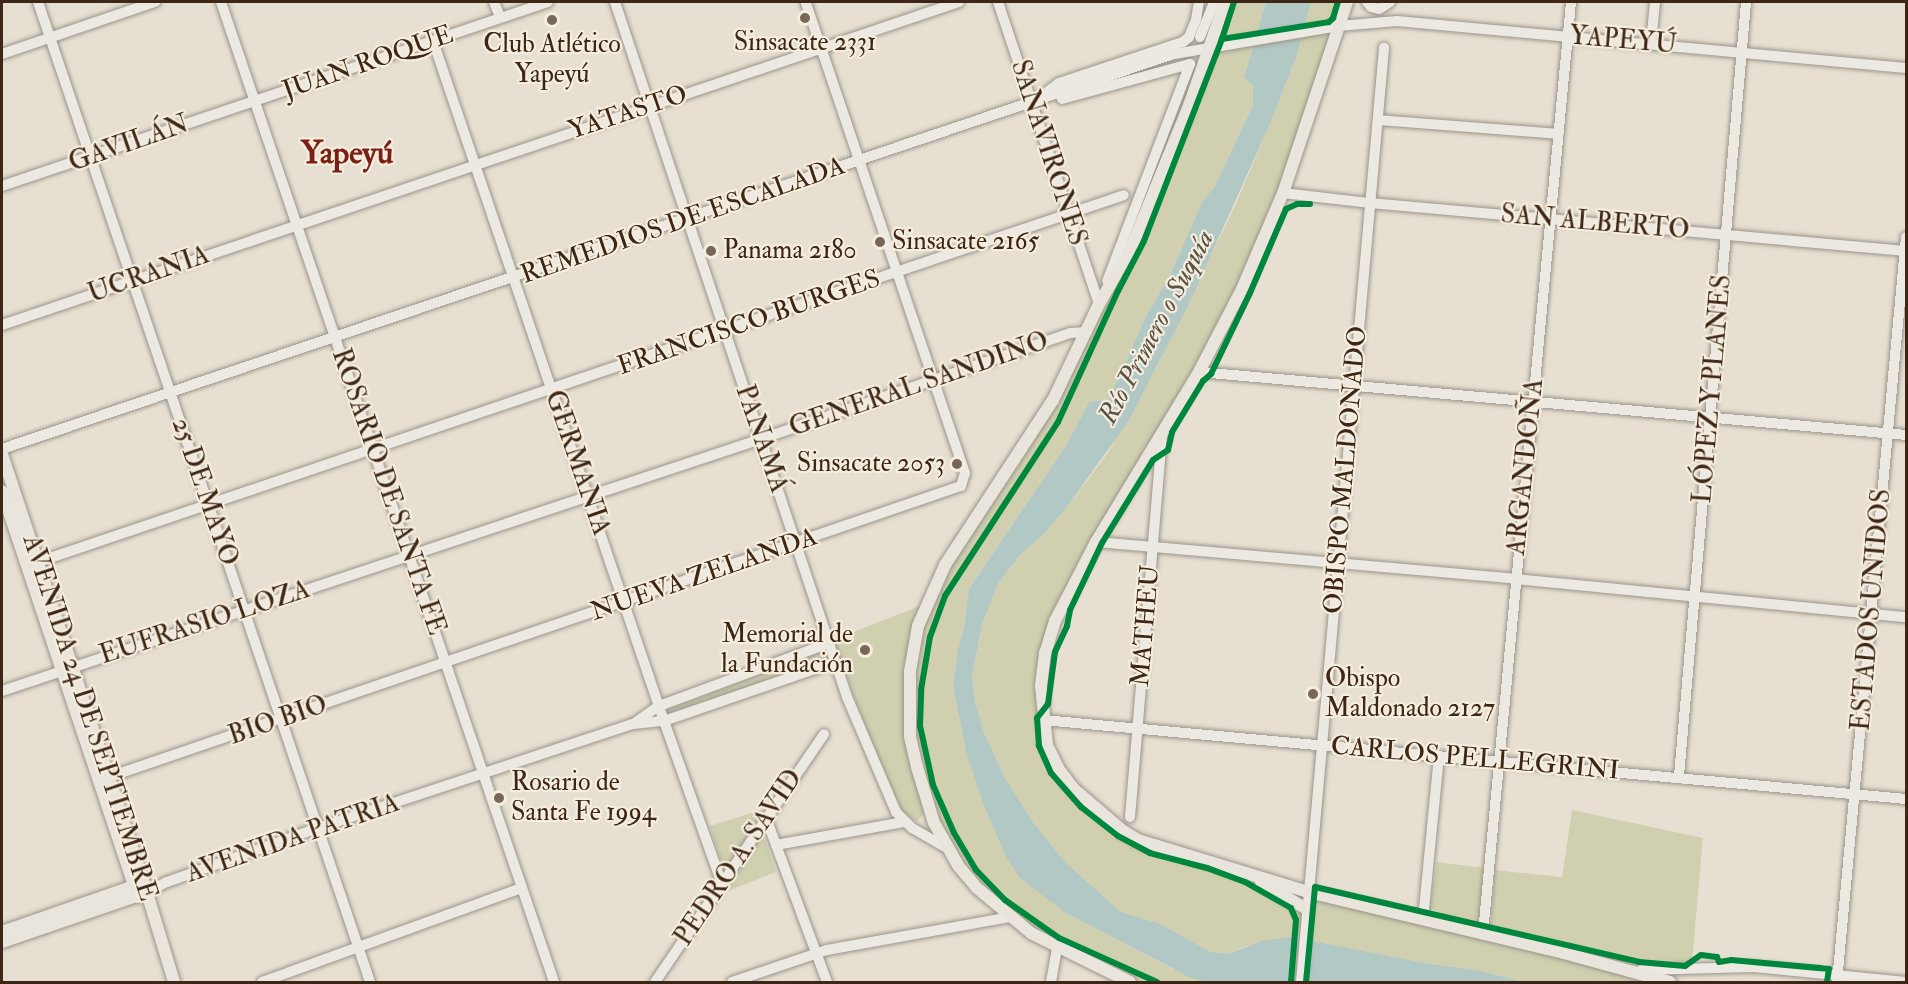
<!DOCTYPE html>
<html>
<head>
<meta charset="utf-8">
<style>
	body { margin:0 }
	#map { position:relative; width:1908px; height:984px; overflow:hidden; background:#e7e0d2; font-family:"IM FELL Double Pica",serif }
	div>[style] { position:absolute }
	.green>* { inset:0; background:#d0d0b0 }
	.water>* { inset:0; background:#b2c8c4 }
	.roads { filter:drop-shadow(0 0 2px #9b948a) drop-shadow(0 0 2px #9b948a) }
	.minor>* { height:10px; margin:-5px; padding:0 5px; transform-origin:5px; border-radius:5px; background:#ece8e2 }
	.major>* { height:12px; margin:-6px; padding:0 6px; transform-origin:6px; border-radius:6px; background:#e9e5dd }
	.cycleway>* { height:6px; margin:-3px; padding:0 3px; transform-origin:3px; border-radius:3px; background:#00873e }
	.dots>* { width:16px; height:16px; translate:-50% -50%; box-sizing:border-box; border:3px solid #f5eddd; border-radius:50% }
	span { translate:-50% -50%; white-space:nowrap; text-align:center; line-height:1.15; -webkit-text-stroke:4.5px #f5eddd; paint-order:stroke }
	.street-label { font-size:26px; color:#3d2616 }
	.poi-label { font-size:26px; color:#3d2616 }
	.left { translate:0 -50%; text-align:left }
	.right { translate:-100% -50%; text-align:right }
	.water-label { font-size:27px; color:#5a5348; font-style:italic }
	.district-label { font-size:32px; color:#7a1f14; font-weight:700 }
	.frame { position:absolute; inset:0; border:3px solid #3d2616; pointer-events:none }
</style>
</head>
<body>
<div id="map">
	<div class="green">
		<i style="clip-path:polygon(1225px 2px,1266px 2px,1244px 77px,1253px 86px,1253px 105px,1215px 186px,1203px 200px,1170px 275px,1145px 318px,1109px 399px,1089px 402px,1067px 444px,969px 589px,964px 628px,957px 653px,953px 687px,967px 755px,1064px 912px,1173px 969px,1207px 982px,1130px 982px,1057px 948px,958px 865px,917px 767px,910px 671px,932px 592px,1053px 400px,1126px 259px)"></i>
		<i style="clip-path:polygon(1311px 2px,1347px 2px,1242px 289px,1055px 621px,1041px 701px,1058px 768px,1123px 831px,1241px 873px,1670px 982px,1524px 982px,1481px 971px,1425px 963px,1292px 937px,1247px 946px,1229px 954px,1211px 952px,1160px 925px,1121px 912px,1065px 862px,1033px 822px,1004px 776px,984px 732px,975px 702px,972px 675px,982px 625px,998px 584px,1020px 555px,1045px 533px,1066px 508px,1107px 454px,1158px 365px,1234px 208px,1269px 126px,1297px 55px)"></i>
		<i style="clip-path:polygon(922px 605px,906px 736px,924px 814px,917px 821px,906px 816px,898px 805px,883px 774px,833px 640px)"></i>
		<i style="clip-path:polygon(825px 649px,828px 658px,666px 719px,664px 711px)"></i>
		<i style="clip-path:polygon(764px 809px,725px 871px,710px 826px)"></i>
		<i style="clip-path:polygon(1572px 810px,1703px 838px,1692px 962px,1626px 965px,1491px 925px,1495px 870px,1562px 877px)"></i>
		<i style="clip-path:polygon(762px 831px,776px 872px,728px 891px)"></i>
		<i style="clip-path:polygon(1437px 862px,1485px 868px,1478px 925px,1430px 909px)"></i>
	</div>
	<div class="water">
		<i style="clip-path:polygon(1266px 2px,1311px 2px,1297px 55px,1269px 126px,1188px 306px,1128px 422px,1066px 508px,1045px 533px,1020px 555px,998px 584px,982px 625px,972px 675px,975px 702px,984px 732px,1004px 776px,1033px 822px,1065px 862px,1121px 912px,1160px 924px,1211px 952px,1229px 954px,1261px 941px,1292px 937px,1425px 963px,1481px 971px,1524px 982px,1207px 982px,1191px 978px,1064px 912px,1020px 878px,1006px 857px,983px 803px,967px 755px,953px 687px,957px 653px,964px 628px,969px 589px,1067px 444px,1089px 402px,1109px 399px,1145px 318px,1170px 275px,1203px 200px,1215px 186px,1253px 105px,1253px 86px,1244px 77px)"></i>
	</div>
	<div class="roads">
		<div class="minor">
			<i style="left:38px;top:2px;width:1035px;rotate:71.28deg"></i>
			<i style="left:221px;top:2px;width:1035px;rotate:71.23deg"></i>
			<i style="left:494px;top:2px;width:16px;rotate:68deg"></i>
			<i style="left:615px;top:2px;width:733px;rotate:71.54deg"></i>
			<i style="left:847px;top:697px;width:125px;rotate:66.9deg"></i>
			<i style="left:896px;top:812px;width:23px;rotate:45deg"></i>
			<i style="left:912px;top:828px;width:40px;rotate:29.7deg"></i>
			<i style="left:998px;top:2px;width:318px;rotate:71.5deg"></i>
			<i style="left:1367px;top:2px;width:6px;rotate:51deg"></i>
			<i style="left:1371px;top:7px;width:8px;rotate:14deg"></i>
			<i style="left:1379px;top:9px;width:13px;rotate:-32deg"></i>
			<i style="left:1200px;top:37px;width:38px;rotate:-68deg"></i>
			<i style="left:433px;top:41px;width:718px;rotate:71.24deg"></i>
			<i style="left:664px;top:721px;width:173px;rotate:70.4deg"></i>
			<i style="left:1651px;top:43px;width:41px;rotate:-84.4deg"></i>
			<i style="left:2px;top:54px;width:162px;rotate:-18.8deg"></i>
			<i style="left:1039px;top:98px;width:25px;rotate:-37deg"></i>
			<i style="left:1059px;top:83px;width:131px;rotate:-18.3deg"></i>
			<i style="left:1183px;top:42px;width:8px;rotate:-40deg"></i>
			<i style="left:1189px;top:37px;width:18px;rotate:-68deg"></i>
			<i style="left:1196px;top:20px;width:18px;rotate:-81deg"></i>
			<i style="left:1062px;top:99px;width:133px;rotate:-15.3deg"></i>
			<i style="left:1190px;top:64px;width:232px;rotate:110.9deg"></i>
			<i style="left:1378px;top:120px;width:181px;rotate:4.4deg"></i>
			<i style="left:2px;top:186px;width:576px;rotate:-18.62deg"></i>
			<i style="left:1283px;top:193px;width:88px;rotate:6.6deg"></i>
			<i style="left:1370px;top:203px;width:538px;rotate:5.12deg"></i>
			<i style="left:2px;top:325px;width:1010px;rotate:-18.65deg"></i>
			<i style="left:1199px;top:372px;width:710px;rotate:5.09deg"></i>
			<i style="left:2px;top:449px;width:1237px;rotate:-18.63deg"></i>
			<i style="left:1174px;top:54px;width:167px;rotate:-9.6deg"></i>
			<i style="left:1339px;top:26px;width:58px;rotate:-4.9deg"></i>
			<i style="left:1397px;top:21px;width:511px;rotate:5.28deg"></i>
			<i style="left:1096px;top:542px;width:421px;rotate:5deg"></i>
			<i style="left:1515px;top:579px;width:393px;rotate:5.6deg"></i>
			<i style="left:38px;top:562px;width:1146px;rotate:-18.67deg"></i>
			<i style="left:2px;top:691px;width:800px;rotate:-18.37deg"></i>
			<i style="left:761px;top:439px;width:327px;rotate:-18.9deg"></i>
			<i style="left:1070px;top:333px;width:17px;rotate:-3deg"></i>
			<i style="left:1043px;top:720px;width:867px;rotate:5.23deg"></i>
			<i style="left:636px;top:722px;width:28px;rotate:-35deg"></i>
			<i style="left:659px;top:706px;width:181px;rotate:-20.3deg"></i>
			<i style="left:1679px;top:776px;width:777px;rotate:-85.05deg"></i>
			<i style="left:109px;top:777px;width:900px;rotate:-18.86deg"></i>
			<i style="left:961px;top:486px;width:14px;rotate:-73deg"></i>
			<i style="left:965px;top:473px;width:497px;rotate:-108.7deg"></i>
			<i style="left:1130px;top:817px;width:383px;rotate:-85.2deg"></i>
			<i style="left:766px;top:818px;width:175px;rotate:69.6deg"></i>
			<i style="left:776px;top:845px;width:130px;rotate:-10.2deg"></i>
			<i style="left:147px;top:892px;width:22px;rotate:-27deg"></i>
			<i style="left:167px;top:882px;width:160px;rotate:-19.7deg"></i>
			<i style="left:318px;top:828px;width:332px;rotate:-18.3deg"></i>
			<i style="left:633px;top:724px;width:31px;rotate:-6deg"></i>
			<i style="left:664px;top:721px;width:181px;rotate:-19deg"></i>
			<i style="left:1423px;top:919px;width:163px;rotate:-84.4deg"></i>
			<i style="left:1483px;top:933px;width:935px;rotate:-84.6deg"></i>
			<i style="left:1641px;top:970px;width:113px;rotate:-1.5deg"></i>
			<i style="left:1754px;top:967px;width:153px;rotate:5.6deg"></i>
			<i style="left:262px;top:982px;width:276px;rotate:-19.9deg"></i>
			<i style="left:655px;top:982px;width:300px;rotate:-55.7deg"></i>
			<i style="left:732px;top:982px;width:100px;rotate:-18.6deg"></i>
			<i style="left:827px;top:950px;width:187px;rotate:-10.2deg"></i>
			<i style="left:1051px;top:982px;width:35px;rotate:-80deg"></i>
			<i style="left:1301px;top:982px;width:938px;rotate:-84.92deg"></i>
			<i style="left:1837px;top:982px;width:748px;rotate:-84.71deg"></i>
		</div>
		<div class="major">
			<i style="left:1347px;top:2px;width:201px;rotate:108.5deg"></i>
			<i style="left:1283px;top:193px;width:104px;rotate:113.1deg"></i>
			<i style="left:1242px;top:289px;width:93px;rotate:117.4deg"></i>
			<i style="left:1199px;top:372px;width:199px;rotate:121.2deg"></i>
			<i style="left:1096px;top:542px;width:89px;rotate:117.4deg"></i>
			<i style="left:1055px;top:621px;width:34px;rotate:107deg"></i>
			<i style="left:1045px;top:653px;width:33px;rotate:97deg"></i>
			<i style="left:1041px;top:686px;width:59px;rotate:84.2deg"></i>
			<i style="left:1047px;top:745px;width:25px;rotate:64deg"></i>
			<i style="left:1058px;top:768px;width:26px;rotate:53deg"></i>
			<i style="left:1074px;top:789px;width:65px;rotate:40.6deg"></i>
			<i style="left:1123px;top:831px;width:17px;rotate:31deg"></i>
			<i style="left:1138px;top:840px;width:178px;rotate:17deg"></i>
			<i style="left:1308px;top:892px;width:263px;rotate:13.4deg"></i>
			<i style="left:1564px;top:953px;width:110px;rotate:15.3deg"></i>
			<i style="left:2px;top:454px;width:452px;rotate:71.7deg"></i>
			<i style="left:144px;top:883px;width:103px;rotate:73.1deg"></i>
			<i style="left:2px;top:491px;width:428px;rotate:71.5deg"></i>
			<i style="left:1261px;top:883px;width:53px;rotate:29.5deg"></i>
			<i style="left:2px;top:932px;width:146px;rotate:-19.2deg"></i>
			<i style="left:2px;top:942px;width:151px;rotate:-18.9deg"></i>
			<i style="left:1130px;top:982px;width:110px;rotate:-153.7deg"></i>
			<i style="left:1031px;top:933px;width:70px;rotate:-140.2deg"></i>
			<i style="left:977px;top:888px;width:30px;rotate:-130deg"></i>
			<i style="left:958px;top:865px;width:48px;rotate:-119.7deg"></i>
			<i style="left:934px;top:823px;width:59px;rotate:-106.9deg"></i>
			<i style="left:917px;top:767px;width:32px;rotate:-103deg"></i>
			<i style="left:910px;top:736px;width:65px;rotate:-90deg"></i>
			<i style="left:910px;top:671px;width:46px;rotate:-79.9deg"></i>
			<i style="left:918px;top:626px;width:67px;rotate:-66.1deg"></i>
			<i style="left:945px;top:565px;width:197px;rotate:-56.8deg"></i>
			<i style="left:1053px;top:400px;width:106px;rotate:-64.4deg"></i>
			<i style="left:1099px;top:304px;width:67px;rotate:-60.4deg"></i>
			<i style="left:1132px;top:246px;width:154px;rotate:-67.9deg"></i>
			<i style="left:1190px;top:103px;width:107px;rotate:-70.9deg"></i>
		</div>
	</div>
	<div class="cycleway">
		<i style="left:1222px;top:39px;width:108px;rotate:-9deg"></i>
		<i style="left:1329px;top:22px;width:6px;rotate:-45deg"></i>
		<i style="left:1333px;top:18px;width:17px;rotate:-73deg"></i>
		<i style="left:1157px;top:982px;width:107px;rotate:-155.8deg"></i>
		<i style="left:1059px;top:938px;width:66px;rotate:-144.9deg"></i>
		<i style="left:1005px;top:900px;width:42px;rotate:-134deg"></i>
		<i style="left:976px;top:870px;width:43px;rotate:-120.7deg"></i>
		<i style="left:954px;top:833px;width:52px;rotate:-113.6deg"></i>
		<i style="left:933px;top:785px;width:60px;rotate:-102.4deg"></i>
		<i style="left:920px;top:726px;width:36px;rotate:-88deg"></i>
		<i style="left:921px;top:690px;width:54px;rotate:-80.4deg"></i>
		<i style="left:930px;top:637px;width:44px;rotate:-69.9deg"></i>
		<i style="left:945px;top:596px;width:207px;rotate:-57deg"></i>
		<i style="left:1058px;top:422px;width:144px;rotate:-65.4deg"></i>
		<i style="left:1118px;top:291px;width:56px;rotate:-62.5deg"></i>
		<i style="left:1144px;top:241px;width:217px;rotate:-68.9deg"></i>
		<i style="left:1222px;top:39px;width:39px;rotate:-72deg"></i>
		<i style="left:1291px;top:982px;width:62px;rotate:-85.4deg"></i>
		<i style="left:1296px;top:920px;width:13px;rotate:-113deg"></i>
		<i style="left:1291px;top:908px;width:53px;rotate:-150.5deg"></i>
		<i style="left:1245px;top:882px;width:40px;rotate:-159.8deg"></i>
		<i style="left:1207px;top:868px;width:59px;rotate:-165.3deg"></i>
		<i style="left:1150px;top:853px;width:36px;rotate:-152deg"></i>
		<i style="left:1118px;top:836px;width:47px;rotate:-141.9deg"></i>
		<i style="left:1081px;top:807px;width:45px;rotate:-131.4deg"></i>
		<i style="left:1051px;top:773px;width:30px;rotate:-114deg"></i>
		<i style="left:1039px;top:746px;width:28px;rotate:-94deg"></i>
		<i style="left:1037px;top:718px;width:18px;rotate:-52deg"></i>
		<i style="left:1048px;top:704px;width:52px;rotate:-82.3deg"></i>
		<i style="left:1055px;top:652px;width:29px;rotate:-65deg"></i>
		<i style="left:1067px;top:626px;width:16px;rotate:-79deg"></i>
		<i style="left:1070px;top:610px;width:74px;rotate:-64.5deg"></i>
		<i style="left:1102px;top:543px;width:97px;rotate:-58.4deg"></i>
		<i style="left:1153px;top:460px;width:18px;rotate:-34deg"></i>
		<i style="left:1168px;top:450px;width:18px;rotate:-77deg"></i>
		<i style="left:1172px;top:432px;width:60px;rotate:-58.7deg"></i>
		<i style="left:1203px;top:381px;width:11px;rotate:-41deg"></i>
		<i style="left:1211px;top:374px;width:90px;rotate:-64.3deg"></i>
		<i style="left:1250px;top:293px;width:91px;rotate:-66.8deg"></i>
		<i style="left:1286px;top:209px;width:12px;rotate:-24deg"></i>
		<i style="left:1297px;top:204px;width:13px"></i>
		<i style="left:1306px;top:982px;width:95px;rotate:-84.6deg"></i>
		<i style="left:1315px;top:887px;width:333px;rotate:13deg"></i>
		<i style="left:1639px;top:962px;width:46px;rotate:5deg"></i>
		<i style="left:1685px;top:966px;width:19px;rotate:-35deg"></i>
		<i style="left:1701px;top:955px;width:16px;rotate:7deg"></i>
		<i style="left:1717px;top:957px;width:5px;rotate:68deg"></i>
		<i style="left:1719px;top:962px;width:12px;rotate:-9deg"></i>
		<i style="left:1731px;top:960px;width:98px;rotate:5.2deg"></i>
		<i style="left:1829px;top:969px;width:13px;rotate:99deg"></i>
	</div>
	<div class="dots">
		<i style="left:805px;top:18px;background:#786758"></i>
		<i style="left:552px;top:20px;background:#786758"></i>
		<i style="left:880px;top:242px;background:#786758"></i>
		<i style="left:711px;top:251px;background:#786758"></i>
		<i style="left:957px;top:464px;background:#786758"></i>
		<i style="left:865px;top:650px;background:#786758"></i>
		<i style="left:1313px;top:694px;background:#786758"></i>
		<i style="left:499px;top:798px;background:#786758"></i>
	</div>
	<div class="street-label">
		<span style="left:1623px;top:41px;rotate:5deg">YAPEYÚ</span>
		<span style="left:368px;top:63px;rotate:-19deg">JUAN ROQUE</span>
		<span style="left:628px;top:113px;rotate:-18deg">YATASTO</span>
		<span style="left:129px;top:144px;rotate:-19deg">GAVILÁN</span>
		<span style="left:1048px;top:153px;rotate:72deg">SANAVIRONES</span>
		<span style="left:683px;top:221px;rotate:-19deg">REMEDIOS DE ESCALADA</span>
		<span style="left:1595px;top:223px;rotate:5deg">SAN ALBERTO</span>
		<span style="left:149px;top:275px;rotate:-19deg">UCRANIA</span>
		<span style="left:749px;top:323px;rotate:-19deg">FRANCISCO BURGES</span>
		<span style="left:919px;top:385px;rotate:-19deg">GENERAL SANDINO</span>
		<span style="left:1713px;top:389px;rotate:-85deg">LÓPEZ Y PLANES</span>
		<span style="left:761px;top:439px;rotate:71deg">PANAMÁ</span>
		<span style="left:577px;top:463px;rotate:71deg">GERMANIA</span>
		<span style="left:1526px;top:467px;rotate:-84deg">ARGANDOÑA</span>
		<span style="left:1346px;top:470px;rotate:-85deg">OBISPO MALDONADO</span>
		<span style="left:204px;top:492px;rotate:71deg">25 DE MAYO</span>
		<span style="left:388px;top:492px;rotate:71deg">ROSARIO DE SANTA FE</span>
		<span style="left:704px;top:575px;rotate:-19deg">NUEVA ZELANDA</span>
		<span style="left:1872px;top:610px;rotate:-85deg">ESTADOS UNIDOS</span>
		<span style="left:205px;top:623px;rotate:-18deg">EUFRASIO LOZA</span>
		<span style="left:1146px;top:626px;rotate:-85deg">MATHEU</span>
		<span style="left:89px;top:718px;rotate:72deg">AVENIDA 24 DE SEPTIEMBRE</span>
		<span style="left:278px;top:721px;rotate:-19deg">BIO BIO</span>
		<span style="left:1475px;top:759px;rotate:5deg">CARLOS PELLEGRINI</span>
		<span style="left:293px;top:839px;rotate:-19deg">AVENIDA PATRIA</span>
		<span style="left:739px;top:858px;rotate:-56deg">PEDRO A. SAVID</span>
	</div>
	<div class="poi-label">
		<span style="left:805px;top:43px">Sinsacate 2331</span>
		<span style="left:552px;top:60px">Club Atlético<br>Yapeyú</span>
		<span class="left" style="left:892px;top:242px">Sinsacate 2165</span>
		<span class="left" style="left:723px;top:251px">Panama 2180</span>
		<span class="right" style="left:945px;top:464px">Sinsacate 2053</span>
		<span class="right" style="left:853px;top:650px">Memorial de<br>la Fundación</span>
		<span class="left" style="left:1325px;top:694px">Obispo<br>Maldonado 2127</span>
		<span class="left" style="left:511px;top:798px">Rosario de<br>Santa Fe 1994</span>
	</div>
	<div class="water-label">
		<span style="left:1156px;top:327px;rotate:-62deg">Río Primero o Suquía</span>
	</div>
	<div class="district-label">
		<span style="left:347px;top:153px">Yapeyú</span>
	</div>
	<div class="frame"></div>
</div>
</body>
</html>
